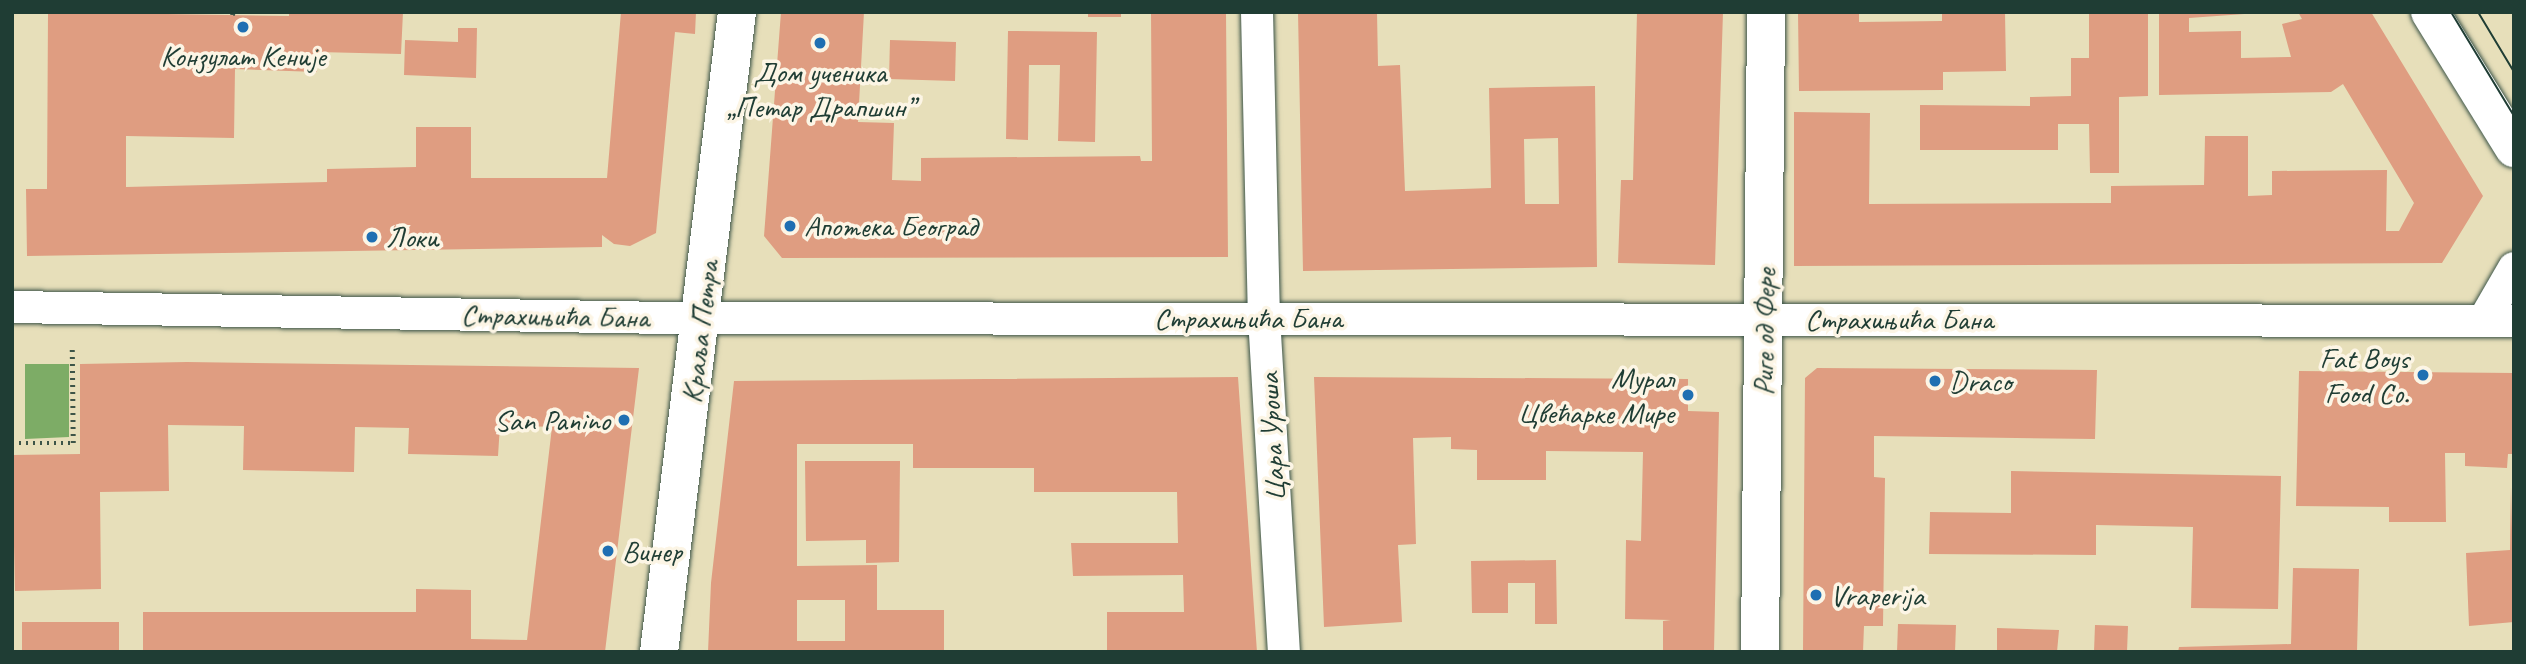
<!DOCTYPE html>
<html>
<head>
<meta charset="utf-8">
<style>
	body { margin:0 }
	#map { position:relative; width:2526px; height:664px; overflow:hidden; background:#e7dfba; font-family:Caveat,sans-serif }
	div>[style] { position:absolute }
	.forest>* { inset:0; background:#7dac66 }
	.building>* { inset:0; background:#df9d81 }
	.path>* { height:4.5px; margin-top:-2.25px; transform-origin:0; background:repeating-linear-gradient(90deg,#3d5548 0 2px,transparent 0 7px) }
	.roads { filter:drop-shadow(0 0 2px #3d5548) drop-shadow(0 0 2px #3d5548) }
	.minor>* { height:32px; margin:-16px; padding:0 16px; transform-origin:16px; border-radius:16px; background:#fff }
	.tertiary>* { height:38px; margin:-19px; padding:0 19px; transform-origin:19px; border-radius:19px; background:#fff }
	.tram>* { height:2px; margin:-1px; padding:0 1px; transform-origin:1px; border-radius:1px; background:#1f3d34 }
	.dots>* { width:19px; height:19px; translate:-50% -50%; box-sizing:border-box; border:4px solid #fcf5e5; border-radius:50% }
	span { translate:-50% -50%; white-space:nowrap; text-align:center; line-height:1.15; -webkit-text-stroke:7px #fcf5e5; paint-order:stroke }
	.poi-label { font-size:30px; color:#1f3d34 }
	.left { translate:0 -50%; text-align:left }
	.right { translate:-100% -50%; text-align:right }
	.street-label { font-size:30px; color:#1f3d34 }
	.frame { position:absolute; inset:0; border:14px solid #1f3d34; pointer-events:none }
</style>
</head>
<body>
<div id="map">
	<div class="forest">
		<i style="clip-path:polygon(25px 364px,69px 364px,69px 437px,25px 439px)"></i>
	</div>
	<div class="building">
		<i style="clip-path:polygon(48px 12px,289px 16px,289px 12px,403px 12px,401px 54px,318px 52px,317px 72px,235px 69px,234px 138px,126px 136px,126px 187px,327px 182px,327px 169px,416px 167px,416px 127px,471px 127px,471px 178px,607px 178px,621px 12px,696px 12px,695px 34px,675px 32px,656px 233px,630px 246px,614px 244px,602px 235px,602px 247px,27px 256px,26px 189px,47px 189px)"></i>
		<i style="clip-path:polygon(781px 12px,864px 12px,858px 122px,894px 123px,892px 180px,921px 181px,921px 158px,1140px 156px,1141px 161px,1152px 161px,1151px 12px,1226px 12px,1228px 257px,782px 258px,764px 236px)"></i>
		<i style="clip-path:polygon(1088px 12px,1121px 12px,1121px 17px,1088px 17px)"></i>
		<i style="clip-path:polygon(evenodd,1298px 12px,1377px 12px,1378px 66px,1400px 65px,1405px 191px,1491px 188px,1489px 88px,1595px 86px,1597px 267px,1303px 271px,1298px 12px,1558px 138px,1559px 204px,1525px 204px,1524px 139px,1558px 138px)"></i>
		<i style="clip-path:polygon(1637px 12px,1723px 12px,1715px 265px,1618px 263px,1621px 180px,1633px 180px)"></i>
		<i style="clip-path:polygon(1798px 12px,1859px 12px,1859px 22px,1942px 21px,1942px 12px,2005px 12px,2006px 71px,1943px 72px,1943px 90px,1799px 91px)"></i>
		<i style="clip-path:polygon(2089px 12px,2148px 12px,2148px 96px,2119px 97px,2119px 173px,2090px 173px,2089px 124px,2058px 124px,2058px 150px,1920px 150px,1920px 105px,2030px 106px,2030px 97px,2071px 96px,2071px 58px,2089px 58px)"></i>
		<i style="clip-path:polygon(2159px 12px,2272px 12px,2189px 18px,2189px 32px,2241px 31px,2241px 58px,2291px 57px,2282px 24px,2302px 19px,2298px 12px,2371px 12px,2483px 196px,2442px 263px,1794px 266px,1794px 112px,1870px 113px,1869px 204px,2111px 203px,2111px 186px,2204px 185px,2205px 136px,2248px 136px,2248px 196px,2272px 195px,2272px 171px,2387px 170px,2386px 231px,2399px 231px,2414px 203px,2343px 84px,2331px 92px,2159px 95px)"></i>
		<i style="clip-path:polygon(458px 28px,477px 28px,476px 78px,404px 75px,405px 40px,458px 42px)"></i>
		<i style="clip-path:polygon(1008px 31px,1097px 32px,1095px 142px,1058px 141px,1060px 65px,1029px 65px,1028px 140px,1006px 139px)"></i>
		<i style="clip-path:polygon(890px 40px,956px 42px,955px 81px,889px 79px)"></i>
		<i style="clip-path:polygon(187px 362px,639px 368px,605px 652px,143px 652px,143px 612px,416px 612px,416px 589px,471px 590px,471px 639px,527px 640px,552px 427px,500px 425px,498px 456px,408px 454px,409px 428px,355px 427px,354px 472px,243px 470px,244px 426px,168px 425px,169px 491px,100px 492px,101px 589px,15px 591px,12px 455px,80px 454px,80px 364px)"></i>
		<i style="clip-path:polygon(1817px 368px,2097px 370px,2095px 439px,1874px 436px,1874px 477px,1885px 478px,1883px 626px,1864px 626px,1863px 652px,1803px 652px,1805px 378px)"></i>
		<i style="clip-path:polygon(2299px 371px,2514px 373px,2514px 454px,2508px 454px,2507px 468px,2465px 466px,2465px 453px,2445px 453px,2446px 522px,2389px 522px,2389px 507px,2296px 506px)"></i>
		<i style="clip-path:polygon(evenodd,1238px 377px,1257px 652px,1107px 652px,1107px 612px,1184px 612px,1183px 575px,1073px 576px,1071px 543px,1178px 543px,1177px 492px,1034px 492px,1034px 468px,913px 468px,913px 444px,797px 444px,797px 566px,877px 565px,877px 610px,944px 610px,944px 652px,708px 652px,711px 583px,734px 381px,1238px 377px,797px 600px,845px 600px,845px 641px,797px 641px,797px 600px)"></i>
		<i style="clip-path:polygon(1314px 377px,1688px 379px,1688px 411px,1719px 412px,1714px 652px,1663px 652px,1663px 621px,1671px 620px,1625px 619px,1626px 540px,1641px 541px,1643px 452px,1546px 451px,1546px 480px,1477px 480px,1477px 450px,1451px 449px,1451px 437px,1413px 438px,1416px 544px,1398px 545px,1402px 622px,1324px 627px)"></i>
		<i style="clip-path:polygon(805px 461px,900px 461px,899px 562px,866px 563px,866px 540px,806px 541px)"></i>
		<i style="clip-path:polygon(2011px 471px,2281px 476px,2278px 609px,2191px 608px,2193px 527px,2096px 525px,2096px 555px,1929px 554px,1930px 512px,2011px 513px)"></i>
		<i style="clip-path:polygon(2511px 486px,2514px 622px,2469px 626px,2466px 553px,2510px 550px)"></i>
		<i style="clip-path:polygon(1556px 560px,1557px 624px,1535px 624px,1535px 583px,1508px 583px,1508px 613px,1472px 613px,1471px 561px)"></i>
		<i style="clip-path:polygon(2293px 568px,2359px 569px,2357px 652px,2178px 652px,2179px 647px,2291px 644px)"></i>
		<i style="clip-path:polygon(22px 622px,119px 622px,119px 652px,22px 652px)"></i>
		<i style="clip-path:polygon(1898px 624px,1956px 625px,1955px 652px,1897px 652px)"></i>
		<i style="clip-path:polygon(2095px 625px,2128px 626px,2127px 652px,2094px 652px)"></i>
		<i style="clip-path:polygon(1997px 628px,2059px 630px,2057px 652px,1997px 652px)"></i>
	</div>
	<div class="path">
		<i style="left:232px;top:15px;width:3px;rotate:-72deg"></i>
		<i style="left:12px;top:443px;width:61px"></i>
		<i style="left:73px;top:443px;width:97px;rotate:-90.6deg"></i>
	</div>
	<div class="roads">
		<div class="minor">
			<i style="left:1257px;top:12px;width:305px;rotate:88.7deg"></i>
			<i style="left:1264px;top:317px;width:336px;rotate:86.6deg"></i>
			<i style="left:12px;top:307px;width:656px;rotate:0.96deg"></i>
			<i style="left:668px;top:318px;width:1846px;rotate:0.09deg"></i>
			<i style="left:2484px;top:320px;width:60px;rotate:-60deg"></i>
		</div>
		<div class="tertiary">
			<i style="left:2430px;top:12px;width:160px;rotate:58.3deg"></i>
			<i style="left:659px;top:652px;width:645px;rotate:-83.05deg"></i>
			<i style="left:1760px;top:652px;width:640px;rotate:-89.46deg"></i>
		</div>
	</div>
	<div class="tram">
		<i style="left:2451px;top:12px;width:122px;rotate:58.8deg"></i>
		<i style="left:2478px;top:12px;width:70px;rotate:59deg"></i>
	</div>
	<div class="dots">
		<i style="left:243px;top:27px;background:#1f6fb2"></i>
		<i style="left:820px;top:43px;background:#1f6fb2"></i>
		<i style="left:790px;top:226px;background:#1f6fb2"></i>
		<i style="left:372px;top:237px;background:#1f6fb2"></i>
		<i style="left:2423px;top:375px;background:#1f6fb2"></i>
		<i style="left:1935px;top:381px;background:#1f6fb2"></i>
		<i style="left:1688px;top:395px;background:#1f6fb2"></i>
		<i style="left:624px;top:420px;background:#1f6fb2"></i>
		<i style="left:608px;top:551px;background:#1f6fb2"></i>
		<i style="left:1816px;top:595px;background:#1f6fb2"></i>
	</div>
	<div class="poi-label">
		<span style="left:243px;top:56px">Конзулат Кеније</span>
		<span style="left:820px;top:89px">Дом ученика<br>„Петар Драпшин”</span>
		<span class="left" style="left:804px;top:226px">Апотека Београд</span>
		<span class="left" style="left:386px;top:237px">Локи</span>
		<span class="right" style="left:2409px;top:375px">Fat Boys<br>Food Co.</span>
		<span class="right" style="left:1674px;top:395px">Мурал<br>Цвећарке Мире</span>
		<span class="left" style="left:1949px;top:381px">Draco</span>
		<span class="right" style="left:610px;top:420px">San Panino</span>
		<span class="left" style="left:622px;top:551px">Винер</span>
		<span class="left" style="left:1830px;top:595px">Vraperija</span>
	</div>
	<div class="street-label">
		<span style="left:555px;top:316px;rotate:1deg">Страхињића Бана</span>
		<span style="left:1248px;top:318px">Страхињића Бана</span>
		<span style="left:1899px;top:319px">Страхињића Бана</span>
		<span style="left:700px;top:332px;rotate:-83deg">Краља Петра</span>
		<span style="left:1764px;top:332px;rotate:-89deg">Риге од Фере</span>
		<span style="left:1272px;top:437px;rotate:-93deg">Цара Уроша</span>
	</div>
	<div class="frame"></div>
</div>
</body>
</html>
